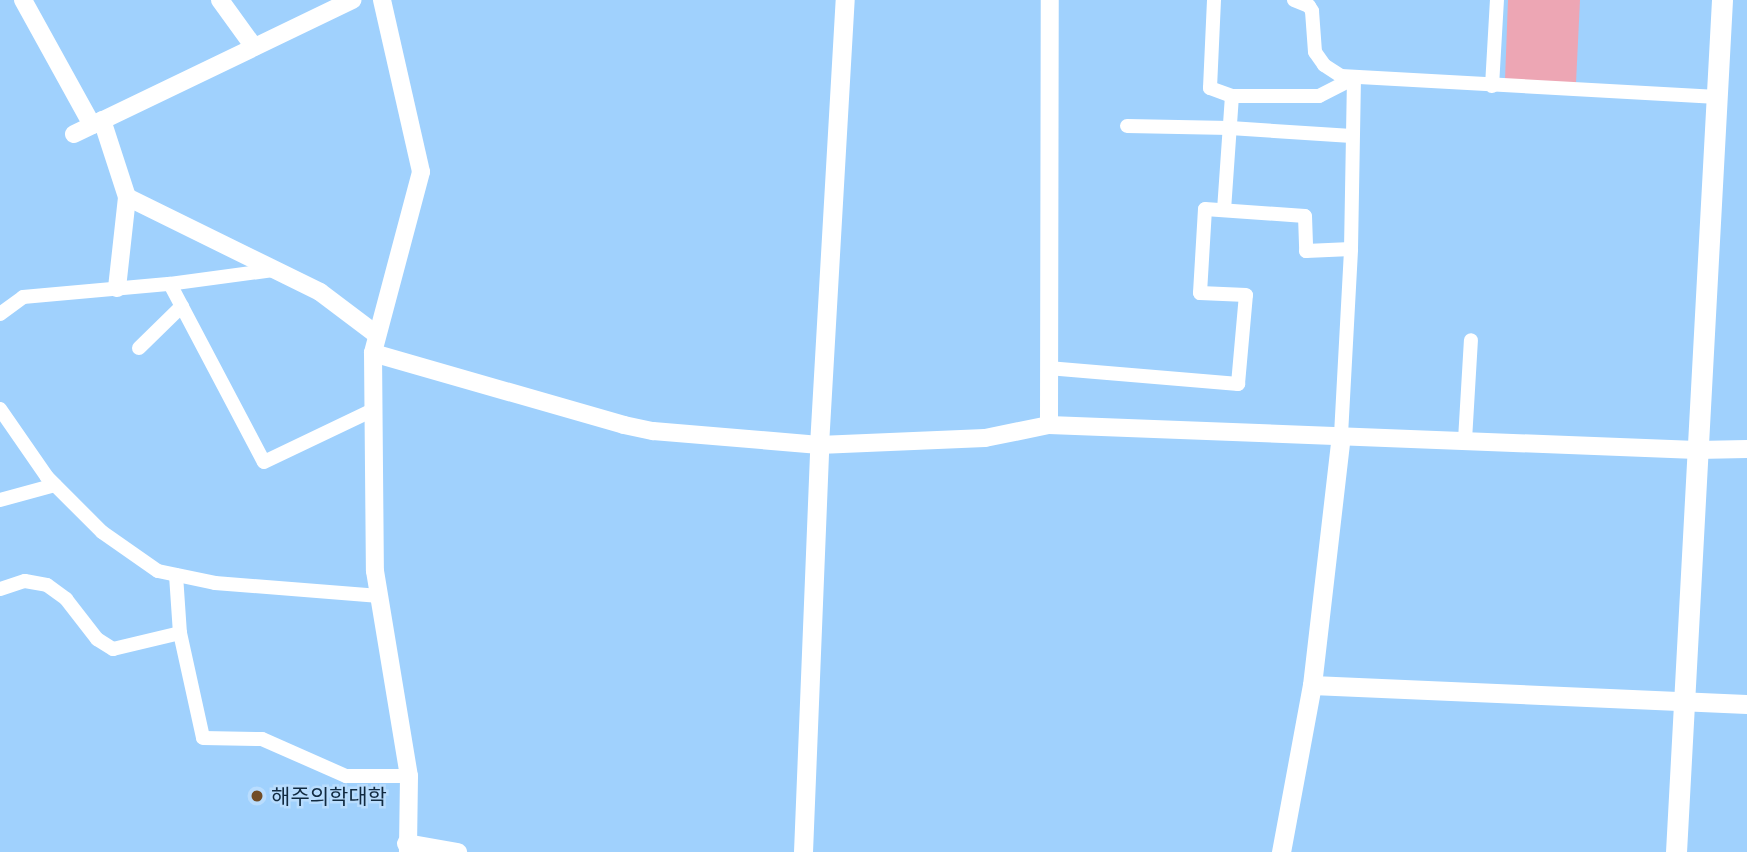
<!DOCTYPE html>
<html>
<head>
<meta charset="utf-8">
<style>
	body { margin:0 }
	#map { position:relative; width:1747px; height:852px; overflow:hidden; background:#a0d1fd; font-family:Lato,"Noto Sans KR",sans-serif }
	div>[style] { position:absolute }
	.green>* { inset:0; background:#eda6b4 }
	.minor>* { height:14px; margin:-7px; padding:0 7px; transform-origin:7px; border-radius:7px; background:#fff }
	.tertiary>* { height:18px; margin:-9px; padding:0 9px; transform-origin:9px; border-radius:9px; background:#fff }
	.secondary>* { height:19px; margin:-9.5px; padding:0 9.5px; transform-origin:9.5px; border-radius:9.5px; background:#fff }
	.primary>* { height:21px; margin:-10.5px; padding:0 10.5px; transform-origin:10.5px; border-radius:10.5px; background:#fff }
	.dots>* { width:19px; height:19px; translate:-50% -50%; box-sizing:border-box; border:4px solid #b9ddfe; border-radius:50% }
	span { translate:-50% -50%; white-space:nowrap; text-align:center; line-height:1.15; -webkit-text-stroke:5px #b9ddfe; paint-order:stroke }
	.poi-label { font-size:21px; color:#112a40 }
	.left { translate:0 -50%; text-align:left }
</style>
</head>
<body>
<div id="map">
	<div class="green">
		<i style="clip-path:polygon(1508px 0,1580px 0,1576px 83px,1505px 80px)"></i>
	</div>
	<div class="minor">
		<i style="left:1214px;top:0;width:88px;rotate:92.6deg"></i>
		<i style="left:1210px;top:88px;width:23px;rotate:20deg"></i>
		<i style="left:1232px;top:96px;width:87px"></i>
		<i style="left:1319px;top:96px;width:39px;rotate:-27deg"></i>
		<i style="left:1294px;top:0;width:16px;rotate:22deg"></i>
		<i style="left:1309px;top:6px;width:6px;rotate:59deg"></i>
		<i style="left:1312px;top:11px;width:41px;rotate:85.8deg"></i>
		<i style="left:1315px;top:52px;width:16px;rotate:55deg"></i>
		<i style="left:1324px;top:65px;width:20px;rotate:33deg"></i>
		<i style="left:1341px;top:76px;width:377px;rotate:3.2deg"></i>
		<i style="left:1492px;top:86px;width:86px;rotate:-86.7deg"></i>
		<i style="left:1127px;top:126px;width:103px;rotate:1.1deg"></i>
		<i style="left:1230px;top:128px;width:122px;rotate:3.8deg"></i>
		<i style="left:1224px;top:210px;width:114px;rotate:-86deg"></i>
		<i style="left:273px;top:270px;width:104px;rotate:172.3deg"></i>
		<i style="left:170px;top:284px;width:201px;rotate:62.2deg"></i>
		<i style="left:264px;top:462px;width:121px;rotate:-25.5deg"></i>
		<i style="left:0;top:314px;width:29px;rotate:-36deg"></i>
		<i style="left:23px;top:297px;width:148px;rotate:-5.1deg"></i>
		<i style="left:139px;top:348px;width:60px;rotate:-44.3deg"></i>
		<i style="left:1048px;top:368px;width:191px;rotate:4.8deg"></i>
		<i style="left:1238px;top:384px;width:89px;rotate:-84.9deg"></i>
		<i style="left:1246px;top:295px;width:46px;rotate:-177.5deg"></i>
		<i style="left:1200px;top:293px;width:84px;rotate:-86.6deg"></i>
		<i style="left:1205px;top:209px;width:100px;rotate:4deg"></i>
		<i style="left:1305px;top:216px;width:35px;rotate:88deg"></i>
		<i style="left:1306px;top:251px;width:45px;rotate:-2.5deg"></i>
		<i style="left:0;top:409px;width:83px;rotate:55.3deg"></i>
		<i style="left:47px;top:477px;width:78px;rotate:45deg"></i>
		<i style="left:102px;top:532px;width:68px;rotate:34.9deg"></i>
		<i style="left:158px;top:571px;width:58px;rotate:11.9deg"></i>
		<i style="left:215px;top:583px;width:165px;rotate:4.5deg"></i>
		<i style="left:1341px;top:435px;width:186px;rotate:-86.9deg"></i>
		<i style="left:1351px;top:249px;width:171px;rotate:-89deg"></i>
		<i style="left:1465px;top:440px;width:100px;rotate:-86.6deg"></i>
		<i style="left:0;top:500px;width:57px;rotate:-15.3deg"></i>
		<i style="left:176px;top:575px;width:58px;rotate:86.1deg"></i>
		<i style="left:180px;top:633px;width:107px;rotate:77.6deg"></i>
		<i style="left:203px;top:738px;width:59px;rotate:1deg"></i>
		<i style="left:262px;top:739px;width:92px;rotate:23.8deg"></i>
		<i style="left:346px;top:776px;width:63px"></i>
		<i style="left:0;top:589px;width:26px;rotate:-18deg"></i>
		<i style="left:25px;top:581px;width:22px;rotate:10deg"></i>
		<i style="left:47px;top:585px;width:24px;rotate:36deg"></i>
		<i style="left:66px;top:599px;width:51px;rotate:52.2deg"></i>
		<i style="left:97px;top:639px;width:19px;rotate:32deg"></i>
		<i style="left:113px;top:649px;width:69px;rotate:-13.4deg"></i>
	</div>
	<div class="tertiary">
		<i style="left:23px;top:0;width:143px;rotate:61.1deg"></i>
		<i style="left:220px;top:0;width:58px;rotate:54.1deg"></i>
		<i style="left:382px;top:0;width:176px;rotate:77.2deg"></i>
		<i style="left:421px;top:172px;width:187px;rotate:104.9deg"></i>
		<i style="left:373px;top:353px;width:218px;rotate:89.5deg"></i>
		<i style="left:375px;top:571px;width:208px;rotate:80.6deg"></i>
		<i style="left:409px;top:776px;width:76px;rotate:90.8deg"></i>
		<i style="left:102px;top:120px;width:81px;rotate:72deg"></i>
		<i style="left:127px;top:197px;width:215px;rotate:26.2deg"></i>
		<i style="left:320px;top:292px;width:71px;rotate:37deg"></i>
		<i style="left:74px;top:134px;width:309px;rotate:-25.7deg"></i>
		<i style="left:117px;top:288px;width:92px;rotate:-83.7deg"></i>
		<i style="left:373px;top:353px;width:261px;rotate:16deg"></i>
		<i style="left:624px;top:425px;width:30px;rotate:12deg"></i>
		<i style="left:653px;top:431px;width:167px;rotate:4.8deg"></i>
		<i style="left:819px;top:445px;width:166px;rotate:-2.4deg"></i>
		<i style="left:985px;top:438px;width:65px;rotate:-11.5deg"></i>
		<i style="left:1049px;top:425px;width:648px;rotate:2.21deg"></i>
		<i style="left:1697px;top:450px;width:50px;rotate:-1.1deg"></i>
		<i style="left:1049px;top:425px;width:425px;rotate:-89.9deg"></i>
	</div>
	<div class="secondary">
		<i style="left:1312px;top:685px;width:435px;rotate:2.5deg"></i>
		<i style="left:406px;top:843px;width:52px;rotate:10deg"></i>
		<i style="left:803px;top:852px;width:407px;rotate:-87.7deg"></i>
		<i style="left:819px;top:445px;width:446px;rotate:-86.7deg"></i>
		<i style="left:1281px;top:852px;width:170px;rotate:-79.5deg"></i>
		<i style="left:1312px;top:685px;width:252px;rotate:-83.4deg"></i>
	</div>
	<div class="primary">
		<i style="left:1676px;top:852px;width:853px;rotate:-86.91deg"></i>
	</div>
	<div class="dots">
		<i style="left:257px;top:796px;background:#714d27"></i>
	</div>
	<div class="poi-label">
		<span class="left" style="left:271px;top:796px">해주의학대학</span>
	</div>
</div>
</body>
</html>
